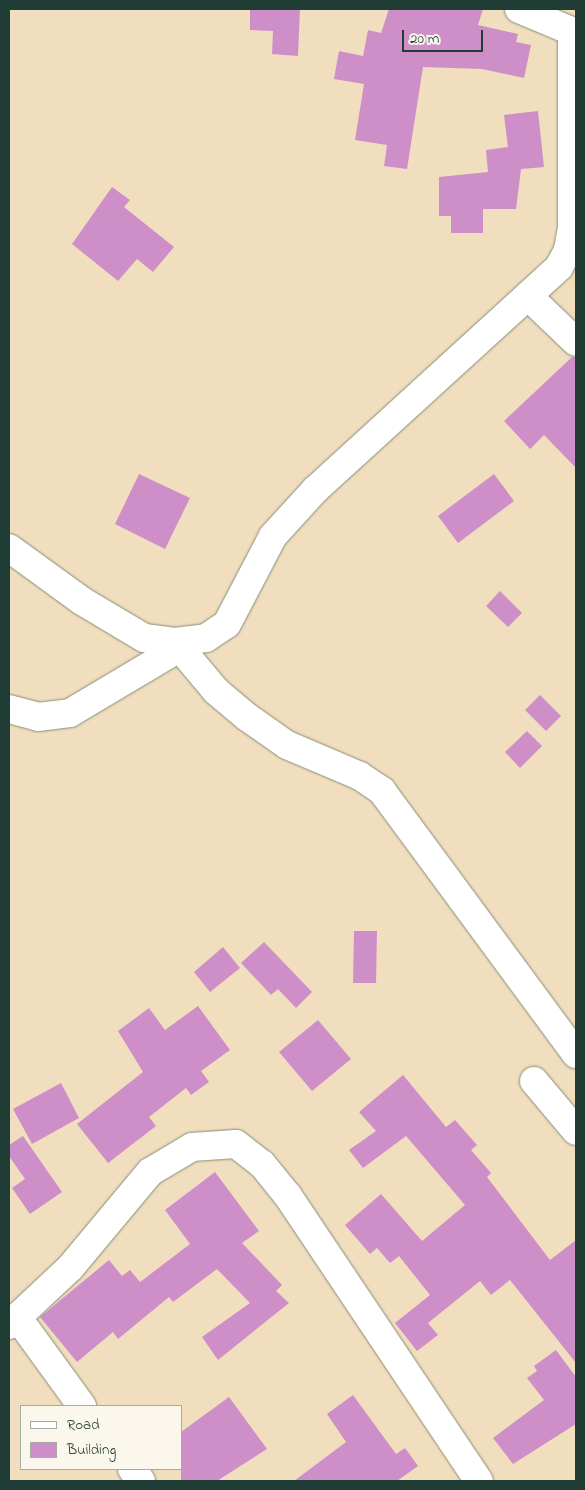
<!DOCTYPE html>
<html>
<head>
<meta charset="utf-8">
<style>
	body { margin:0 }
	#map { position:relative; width:585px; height:1490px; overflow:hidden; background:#f0debe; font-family:"Indie Flower",sans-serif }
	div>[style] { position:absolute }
	.building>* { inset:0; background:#ce8fc9 }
	.roads { filter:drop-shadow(0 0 1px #888e79) drop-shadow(0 0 1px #888e79) }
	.minor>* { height:28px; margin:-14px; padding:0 14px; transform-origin:14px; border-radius:14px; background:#fff }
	span { translate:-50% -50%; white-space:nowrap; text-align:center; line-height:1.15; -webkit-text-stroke:5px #fbf7ec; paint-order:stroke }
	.frame { position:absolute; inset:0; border:10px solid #1f3d34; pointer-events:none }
	.legend { position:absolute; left:20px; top:1405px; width:162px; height:65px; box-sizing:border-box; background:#fbf7ec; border:1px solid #a3ada2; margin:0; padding:6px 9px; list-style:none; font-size:15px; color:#1f3d34 }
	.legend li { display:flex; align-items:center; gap:10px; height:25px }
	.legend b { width:25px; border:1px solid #a3ada2 }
	.scale { position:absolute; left:402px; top:30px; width:81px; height:22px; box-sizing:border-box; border:2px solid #1f3d34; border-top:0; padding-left:6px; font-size:15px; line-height:18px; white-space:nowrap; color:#1f3d34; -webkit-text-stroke:4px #fbf7ec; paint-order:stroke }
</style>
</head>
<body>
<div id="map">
	<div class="building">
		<i style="clip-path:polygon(250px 9px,300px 9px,298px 56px,272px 54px,273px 31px,250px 30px)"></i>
		<i style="clip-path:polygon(389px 9px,483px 9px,478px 25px,518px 34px,516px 42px,531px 45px,524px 78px,482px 69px,423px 67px,407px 169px,384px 166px,387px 145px,355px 140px,364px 84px,334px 79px,339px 51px,363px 56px,368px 30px,381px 33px)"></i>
		<i style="clip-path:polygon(538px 111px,544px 167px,521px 169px,516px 209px,483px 209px,483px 233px,451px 233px,451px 216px,439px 216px,439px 177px,488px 172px,486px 150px,508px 147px,504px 115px)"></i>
		<i style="clip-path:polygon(112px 187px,130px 200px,124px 207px,174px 247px,153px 272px,137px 259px,118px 281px,72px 244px)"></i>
		<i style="clip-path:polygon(572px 357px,576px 357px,576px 468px,544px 435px,530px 449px,504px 421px)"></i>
		<i style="clip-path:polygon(139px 474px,190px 498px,165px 549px,115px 524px)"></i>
		<i style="clip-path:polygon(494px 474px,514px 501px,458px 543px,438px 516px)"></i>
		<i style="clip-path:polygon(500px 591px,522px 613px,508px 627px,486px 606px)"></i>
		<i style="clip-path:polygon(540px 695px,561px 716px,546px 731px,525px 710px)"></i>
		<i style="clip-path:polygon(527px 731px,542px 746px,520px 768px,505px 752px)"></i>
		<i style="clip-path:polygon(354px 931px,377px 931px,376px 983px,353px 983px)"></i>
		<i style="clip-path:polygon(264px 942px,312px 992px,296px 1008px,278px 989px,271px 995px,241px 963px)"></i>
		<i style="clip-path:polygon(223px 947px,240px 968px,210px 992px,194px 972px)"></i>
		<i style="clip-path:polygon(198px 1006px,230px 1050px,201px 1071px,209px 1082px,191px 1095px,186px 1088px,149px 1117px,156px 1126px,108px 1163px,77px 1124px,143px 1072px,118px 1031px,149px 1008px,165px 1030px)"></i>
		<i style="clip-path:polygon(318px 1020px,351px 1059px,312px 1091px,279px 1052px)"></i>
		<i style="clip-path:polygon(403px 1075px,446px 1127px,455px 1120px,477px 1145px,471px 1150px,491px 1173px,487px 1177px,550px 1260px,576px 1240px,576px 1363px,510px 1280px,491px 1295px,480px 1281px,428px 1323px,438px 1335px,417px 1351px,395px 1323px,430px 1295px,399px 1256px,390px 1263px,377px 1248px,370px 1254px,345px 1225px,381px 1194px,422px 1241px,465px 1205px,406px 1136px,363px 1168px,349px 1150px,376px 1131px,359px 1112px)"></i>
		<i style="clip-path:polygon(61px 1083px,79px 1118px,32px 1144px,13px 1109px)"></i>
		<i style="clip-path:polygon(23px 1136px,62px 1192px,30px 1214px,12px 1188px,25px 1179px,9px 1156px,9px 1145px)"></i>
		<i style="clip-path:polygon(215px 1172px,259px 1231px,242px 1243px,282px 1285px,276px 1291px,289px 1303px,218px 1360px,202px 1337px,250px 1303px,217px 1269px,173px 1302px,169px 1297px,118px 1339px,113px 1332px,77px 1362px,40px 1317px,109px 1260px,122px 1276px,130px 1270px,140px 1282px,190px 1244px,165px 1210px)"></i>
		<i style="clip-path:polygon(556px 1350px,576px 1377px,576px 1424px,513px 1464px,493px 1438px,544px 1400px,527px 1378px,537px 1371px,534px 1366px)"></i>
		<i style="clip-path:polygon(353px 1395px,396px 1454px,405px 1448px,418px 1466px,397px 1481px,294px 1481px,346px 1442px,327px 1414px)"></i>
		<i style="clip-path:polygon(229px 1397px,267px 1449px,217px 1481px,181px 1481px,181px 1432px)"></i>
	</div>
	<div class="roads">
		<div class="minor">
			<i style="left:519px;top:9px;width:62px;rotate:22.8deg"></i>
			<i style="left:528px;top:296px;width:66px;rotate:43.8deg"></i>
			<i style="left:9px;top:548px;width:90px;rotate:36deg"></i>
			<i style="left:82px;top:601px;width:72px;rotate:30.8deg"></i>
			<i style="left:144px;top:638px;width:31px;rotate:7deg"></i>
			<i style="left:175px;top:642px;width:31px;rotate:-7deg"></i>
			<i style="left:206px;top:638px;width:25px;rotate:-34deg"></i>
			<i style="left:227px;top:624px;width:99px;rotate:-62.4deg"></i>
			<i style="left:273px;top:536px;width:62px;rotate:-47.6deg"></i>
			<i style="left:315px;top:490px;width:331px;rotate:-42.4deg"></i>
			<i style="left:559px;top:267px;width:19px;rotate:-62deg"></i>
			<i style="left:568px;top:250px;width:23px;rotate:-80deg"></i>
			<i style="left:572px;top:227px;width:195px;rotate:-90deg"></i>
			<i style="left:175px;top:642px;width:64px;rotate:50.1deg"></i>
			<i style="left:216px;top:691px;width:40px;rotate:40deg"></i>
			<i style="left:247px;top:717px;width:49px;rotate:35deg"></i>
			<i style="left:287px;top:745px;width:79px;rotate:23deg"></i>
			<i style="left:360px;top:776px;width:27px;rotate:34deg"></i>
			<i style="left:382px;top:791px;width:327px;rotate:53.6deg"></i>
			<i style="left:9px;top:709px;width:30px;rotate:15deg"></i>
			<i style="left:38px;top:717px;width:32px;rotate:-7deg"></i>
			<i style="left:70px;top:713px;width:127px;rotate:-30.8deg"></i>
			<i style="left:534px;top:1081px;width:65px;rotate:50deg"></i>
			<i style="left:18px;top:1318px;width:109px;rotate:54deg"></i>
			<i style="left:9px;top:1325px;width:83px;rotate:-43.1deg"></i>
			<i style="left:70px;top:1268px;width:125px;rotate:-50.2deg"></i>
			<i style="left:150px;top:1172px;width:49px;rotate:-30.8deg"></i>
			<i style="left:192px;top:1147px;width:44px;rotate:-3.9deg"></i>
			<i style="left:236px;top:1144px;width:33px;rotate:38deg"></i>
			<i style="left:262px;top:1164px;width:41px;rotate:50.9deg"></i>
			<i style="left:288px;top:1196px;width:343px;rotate:56.2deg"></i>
			<i style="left:132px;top:1469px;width:15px;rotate:53deg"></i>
		</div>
	</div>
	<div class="frame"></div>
	<ul class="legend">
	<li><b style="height:6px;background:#fff"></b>Road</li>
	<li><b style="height:14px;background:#ce8fc9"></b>Building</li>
	</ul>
	<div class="scale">20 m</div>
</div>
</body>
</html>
